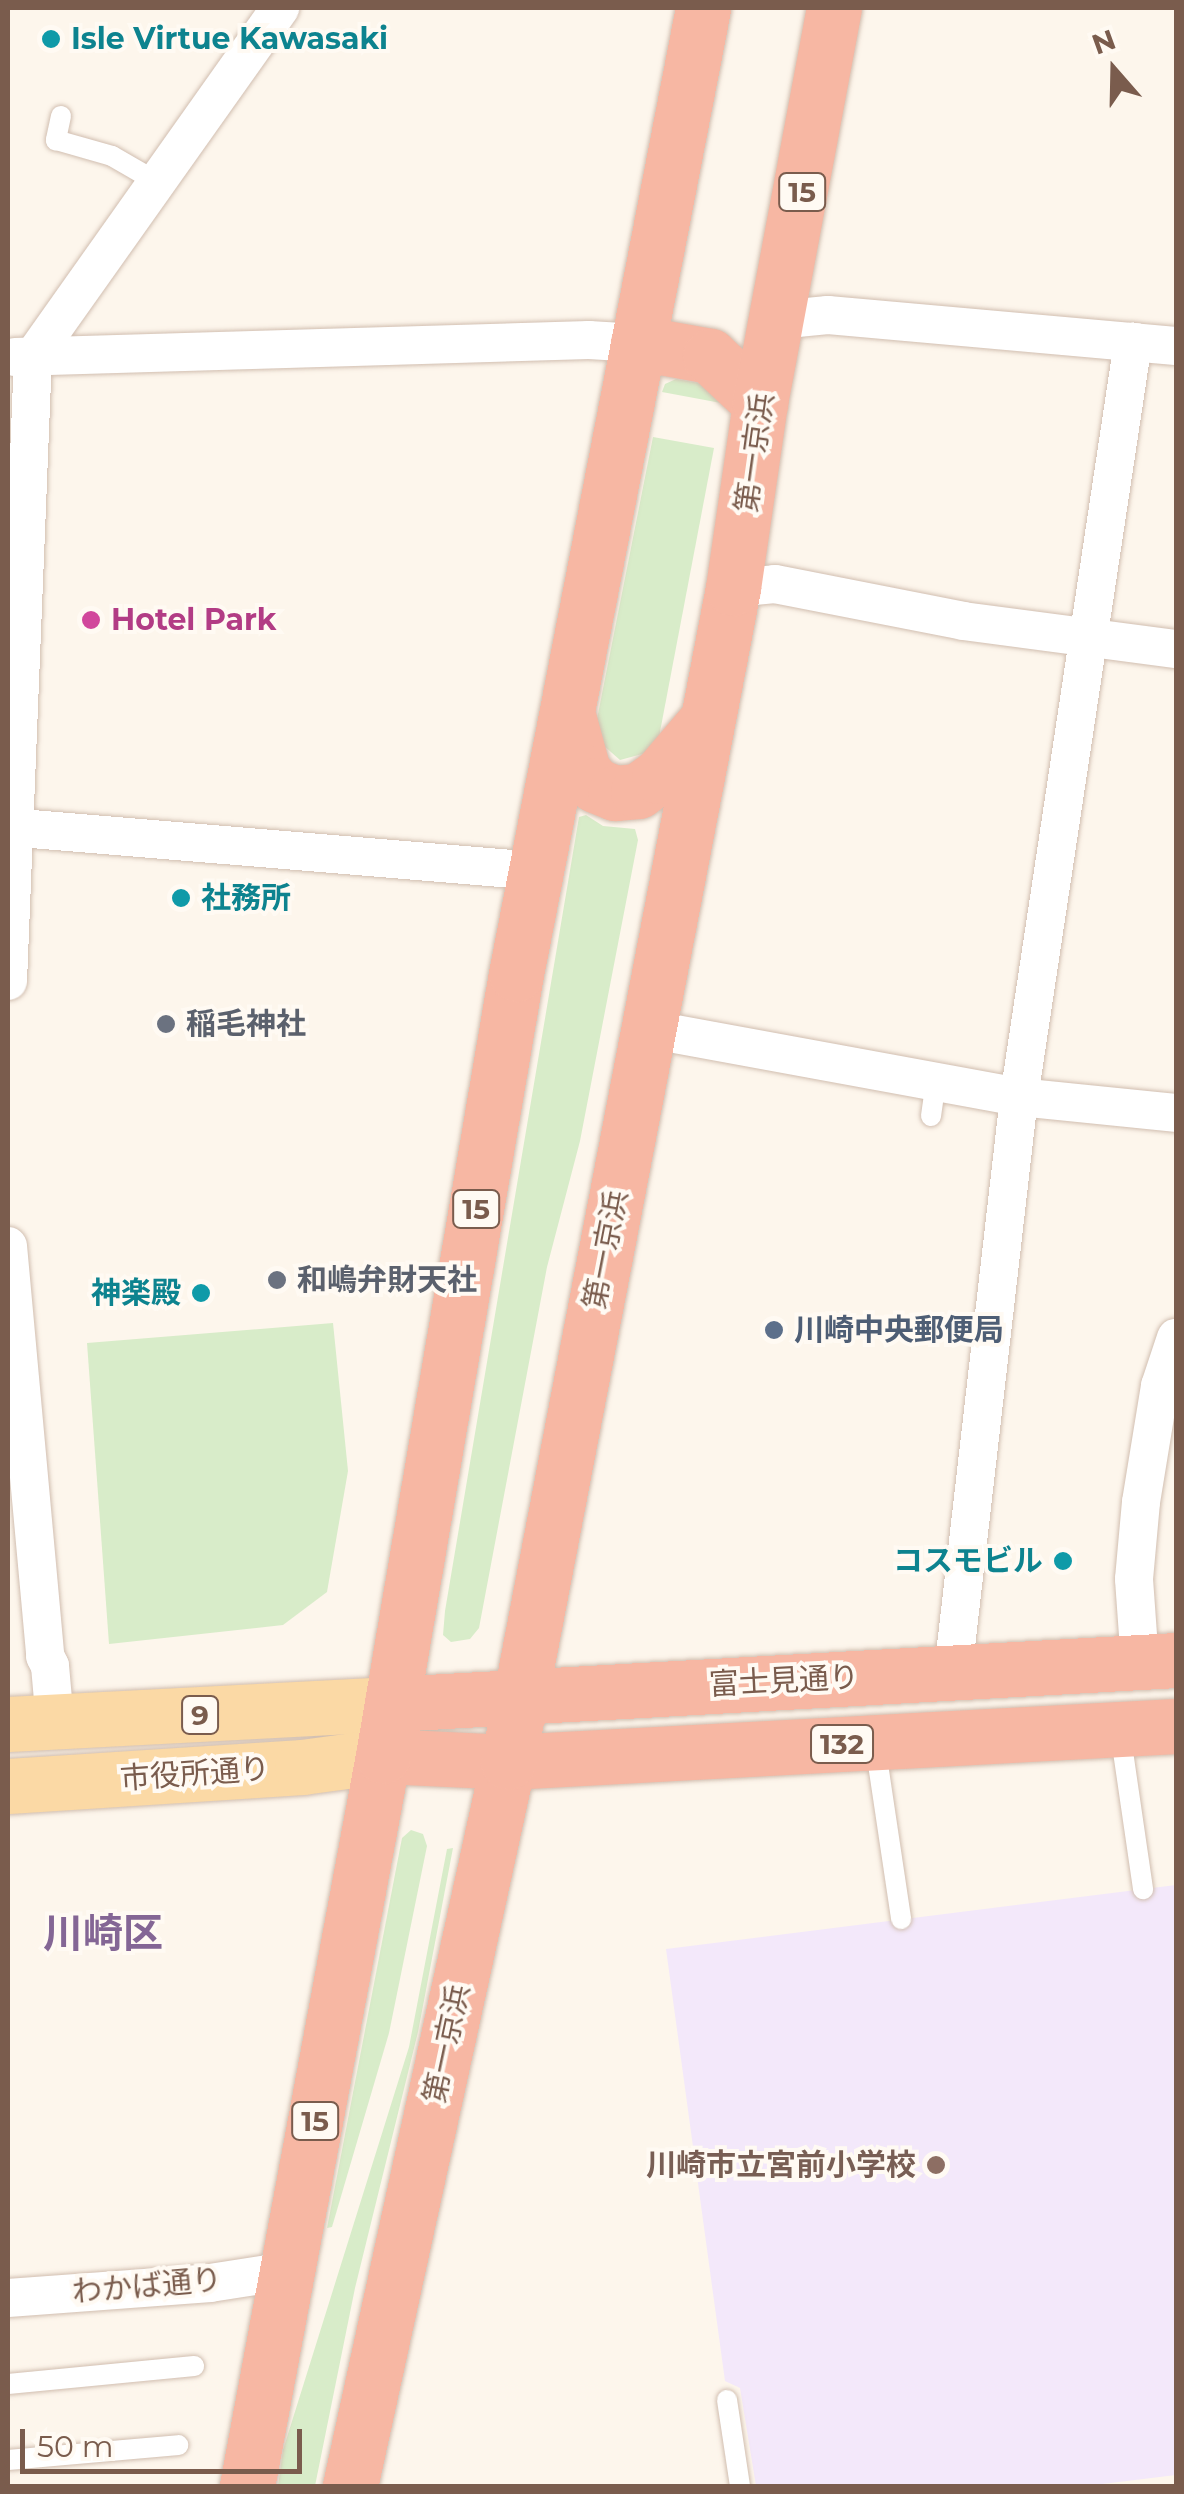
<!DOCTYPE html>
<html>
<head>
<meta charset="utf-8">
<style>
	body { margin:0 }
	#map { position:relative; width:1184px; height:2494px; overflow:hidden; background:#fdf6ec; font-family:Montserrat,"Noto Sans JP",sans-serif }
	div>[style] { position:absolute }
	.education>* { inset:0; background:#f3e8fa }
	.green>* { inset:0; background:#d8ecc9 }
	.roads { filter:drop-shadow(0 0 2px #d1beb0) drop-shadow(0 0 2px #d1beb0) }
	.lane>* { height:20px; margin:-10px; padding:0 10px; transform-origin:10px; border-radius:10px; background:#fff }
	.street>* { height:38px; margin:-19px; padding:0 19px; transform-origin:19px; border-radius:19px; background:#fff }
	.primary>* { height:55px; margin:-27.5px; padding:0 27.5px; transform-origin:27.5px; border-radius:27.5px; background:#fbd9a5 }
	.highway>* { height:55px; margin:-27.5px; padding:0 27.5px; transform-origin:27.5px; border-radius:27.5px; background:#f7b7a3 }
	.dots>* { width:28px; height:28px; translate:-50% -50%; box-sizing:border-box; border:5px solid #fffaf3; border-radius:50% }
	span { translate:-50% -50%; white-space:nowrap; text-align:center; line-height:1.15; -webkit-text-stroke:8px #fffaf3; paint-order:stroke }
	.shield-label span { padding:2px 8px; background:#fffaf3; border:2px solid; border-radius:8px; -webkit-text-stroke-width:0 }
	.shield-label { font-size:28px; color:#7a5c4d; font-weight:700 }
	.culture-label { font-size:30px; color:#0d838f; font-weight:700 }
	.left { translate:0 -50%; text-align:left }
	.right { translate:-100% -50%; text-align:right }
	.street-label { font-size:30px; color:#7a5c4d }
	.hotel-label { font-size:30px; color:#b23c85; font-weight:700 }
	.worship-label { font-size:30px; color:#5b616d; font-weight:700 }
	.service-label { font-size:30px; color:#4e5e75; font-weight:700 }
	.education-label { font-size:30px; color:#785e54; font-weight:700 }
	.district-label { font-size:40px; color:#846695; font-weight:700 }
	.frame { position:absolute; inset:0; border:10px solid #7a5c4d; pointer-events:none }
	.north { position:absolute; left:1064px; top:20px; width:100px; height:100px; -webkit-text-stroke:8px #fffaf3; paint-order:stroke; rotate:340deg; font-size:28px; font-weight:700; line-height:40px; text-align:center; color:#7a5c4d }
	.north::after { content:''; display:block; margin:auto; width:35px; height:45px; background:#7a5c4d; clip-path:polygon(50% 0,100% 100%,50% 72%,0 100%) }
	.scale { position:absolute; left:20px; top:2429px; width:282px; height:45px; box-sizing:border-box; border:5px solid #7a5c4d; border-top:0; padding-left:12px; font-size:30px; line-height:35px; white-space:nowrap; color:#7a5c4d; -webkit-text-stroke:8px #fffaf3; paint-order:stroke }
</style>
</head>
<body>
<div id="map">
	<div class="education">
		<i style="clip-path:polygon(1176px 1885px,1176px 2475px,1086px 2486px,756px 2486px,740px 2388px,725px 2381px,666px 1949px)"></i>
	</div>
	<div class="green">
		<i style="clip-path:polygon(676px 379px,717px 386px,721px 403px,662px 392px,665px 384px)"></i>
		<i style="clip-path:polygon(653px 437px,714px 448px,659px 737px,646px 753px,620px 760px,603px 745px,596px 724px)"></i>
		<i style="clip-path:polygon(586px 815px,603px 826px,635px 829px,638px 840px,580px 1141px,547px 1267px,479px 1628px,470px 1639px,451px 1642px,443px 1635px,445px 1611px,579px 817px)"></i>
		<i style="clip-path:polygon(333px 1323px,348px 1471px,327px 1592px,283px 1625px,109px 1644px,87px 1343px)"></i>
		<i style="clip-path:polygon(411px 1830px,423px 1834px,427px 1846px,389px 2033px,332px 2227px,327px 2228px,402px 1838px)"></i>
		<i style="clip-path:polygon(453px 1848px,418px 2032px,355px 2288px,315px 2486px,278px 2486px,283px 2450px,409px 2047px,447px 1849px)"></i>
	</div>
	<div class="roads">
		<div class="lane">
			<i style="left:61px;top:116px;width:25px;rotate:102deg"></i>
			<i style="left:56px;top:140px;width:58px;rotate:15.9deg"></i>
			<i style="left:112px;top:156px;width:52px;rotate:30deg"></i>
			<i style="left:931px;top:1116px;width:34px;rotate:-82deg"></i>
			<i style="left:1120px;top:1731px;width:160px;rotate:81.7deg"></i>
			<i style="left:875px;top:1744px;width:177px;rotate:81.5deg"></i>
			<i style="left:8px;top:2384px;width:187px;rotate:-5.5deg"></i>
			<i style="left:727px;top:2400px;width:87px;rotate:81.4deg"></i>
			<i style="left:8px;top:2460px;width:171px;rotate:-5deg"></i>
		</div>
		<div class="street">
			<i style="left:777px;top:320px;width:51px;rotate:-5.6deg"></i>
			<i style="left:828px;top:315px;width:349px;rotate:5.1deg"></i>
			<i style="left:15px;top:357px;width:574px;rotate:-1.7deg"></i>
			<i style="left:589px;top:340px;width:49px;rotate:3.5deg"></i>
			<i style="left:733px;top:588px;width:42px;rotate:-5.4deg"></i>
			<i style="left:775px;top:584px;width:192px;rotate:11.1deg"></i>
			<i style="left:963px;top:621px;width:215px;rotate:7.5deg"></i>
			<i style="left:8px;top:827px;width:530px;rotate:4.76deg"></i>
			<i style="left:8px;top:981px;width:625px;rotate:-87.71deg"></i>
			<i style="left:33px;top:357px;width:428px;rotate:-54.7deg"></i>
			<i style="left:648px;top:1029px;width:377px;rotate:10.4deg"></i>
			<i style="left:1019px;top:1097px;width:158px;rotate:5.8deg"></i>
			<i style="left:8px;top:1246px;width:412px;rotate:84.8deg"></i>
			<i style="left:45px;top:1656px;width:11px;rotate:63deg"></i>
			<i style="left:50px;top:1666px;width:56px;rotate:84.9deg"></i>
			<i style="left:1140px;top:1663px;width:84px;rotate:-94.1deg"></i>
			<i style="left:1134px;top:1579px;width:77px;rotate:-84.8deg"></i>
			<i style="left:1141px;top:1502px;width:118px;rotate:-80.7deg"></i>
			<i style="left:1160px;top:1386px;width:51px;rotate:-71.6deg"></i>
			<i style="left:953px;top:1672px;width:579px;rotate:-83.45deg"></i>
			<i style="left:1019px;top:1097px;width:764px;rotate:-81.41deg"></i>
			<i style="left:8px;top:2298px;width:203px;rotate:-4.2deg"></i>
			<i style="left:210px;top:2283px;width:78px;rotate:-8.9deg"></i>
		</div>
		<div class="primary">
			<i style="left:8px;top:1724px;width:385px;rotate:-3deg"></i>
			<i style="left:8px;top:1786px;width:295px;rotate:-3.7deg"></i>
			<i style="left:302px;top:1767px;width:82px;rotate:-7.7deg"></i>
		</div>
		<div class="highway">
			<i style="left:638px;top:343px;width:73px;rotate:10.2deg"></i>
			<i style="left:710px;top:356px;width:69px;rotate:43.2deg"></i>
			<i style="left:568px;top:716px;width:57px;rotate:74.7deg"></i>
			<i style="left:583px;top:771px;width:18px;rotate:49deg"></i>
			<i style="left:595px;top:785px;width:22px;rotate:22deg"></i>
			<i style="left:615px;top:793px;width:23px;rotate:-5deg"></i>
			<i style="left:638px;top:791px;width:26px;rotate:-36deg"></i>
			<i style="left:659px;top:776px;width:72px;rotate:-49.5deg"></i>
			<i style="left:392px;top:1704px;width:785px;rotate:-3.21deg"></i>
			<i style="left:383px;top:1756px;width:125px;rotate:2.7deg"></i>
			<i style="left:508px;top:1762px;width:669px;rotate:-3.08deg"></i>
			<i style="left:247px;top:2486px;width:743px;rotate:-79.45deg"></i>
			<i style="left:383px;top:1756px;width:793px;rotate:-80.35deg"></i>
			<i style="left:516px;top:974px;width:984px;rotate:-79.04deg"></i>
			<i style="left:350px;top:2486px;width:741px;rotate:-77.69deg"></i>
			<i style="left:508px;top:1762px;width:1195px;rotate:-79.15deg"></i>
			<i style="left:733px;top:588px;width:187px;rotate:-81.7deg"></i>
			<i style="left:760px;top:403px;width:402px;rotate:-79.4deg"></i>
		</div>
	</div>
	<div class="dots">
		<i style="left:51px;top:39px;background:#0f9aa8"></i>
		<i style="left:91px;top:620px;background:#d1479c"></i>
		<i style="left:181px;top:898px;background:#0f9aa8"></i>
		<i style="left:166px;top:1024px;background:#6b7280"></i>
		<i style="left:277px;top:1280px;background:#6b7280"></i>
		<i style="left:201px;top:1293px;background:#0f9aa8"></i>
		<i style="left:774px;top:1330px;background:#5c6f8a"></i>
		<i style="left:1063px;top:1561px;background:#0f9aa8"></i>
		<i style="left:936px;top:2165px;background:#8d6e63"></i>
	</div>
	<div class="shield-label">
		<span style="left:802px;top:192px">15</span>
		<span style="left:476px;top:1209px">15</span>
		<span style="left:200px;top:1715px">9</span>
		<span style="left:842px;top:1744px">132</span>
		<span style="left:315px;top:2121px">15</span>
	</div>
	<div class="culture-label">
		<span class="left" style="left:71px;top:39px">Isle Virtue Kawasaki</span>
		<span class="left" style="left:201px;top:898px">社務所</span>
		<span class="right" style="left:181px;top:1293px">神楽殿</span>
		<span class="right" style="left:1043px;top:1561px">コスモビル</span>
	</div>
	<div class="street-label">
		<span style="left:755px;top:453px;rotate:-82deg">第一京浜</span>
		<span style="left:606px;top:1250px;rotate:-79deg">第一京浜</span>
		<span style="left:784px;top:1681px;rotate:-3deg">富士見通り</span>
		<span style="left:195px;top:1774px;rotate:-4deg">市役所通り</span>
		<span style="left:447px;top:2044px;rotate:-78deg">第一京浜</span>
		<span style="left:147px;top:2286px;rotate:-5deg">わかば通り</span>
	</div>
	<div class="hotel-label">
		<span class="left" style="left:111px;top:620px">Hotel Park</span>
	</div>
	<div class="worship-label">
		<span class="left" style="left:186px;top:1024px">稲毛神社</span>
		<span class="left" style="left:297px;top:1280px">和嶋弁財天社</span>
	</div>
	<div class="service-label">
		<span class="left" style="left:794px;top:1330px">川崎中央郵便局</span>
	</div>
	<div class="education-label">
		<span class="right" style="left:916px;top:2165px">川崎市立宮前小学校</span>
	</div>
	<div class="district-label">
		<span style="left:103px;top:1933px">川崎区</span>
	</div>
	<div class="frame"></div>
	<div class="north">N</div>
	<div class="scale">50 m</div>
</div>
</body>
</html>
